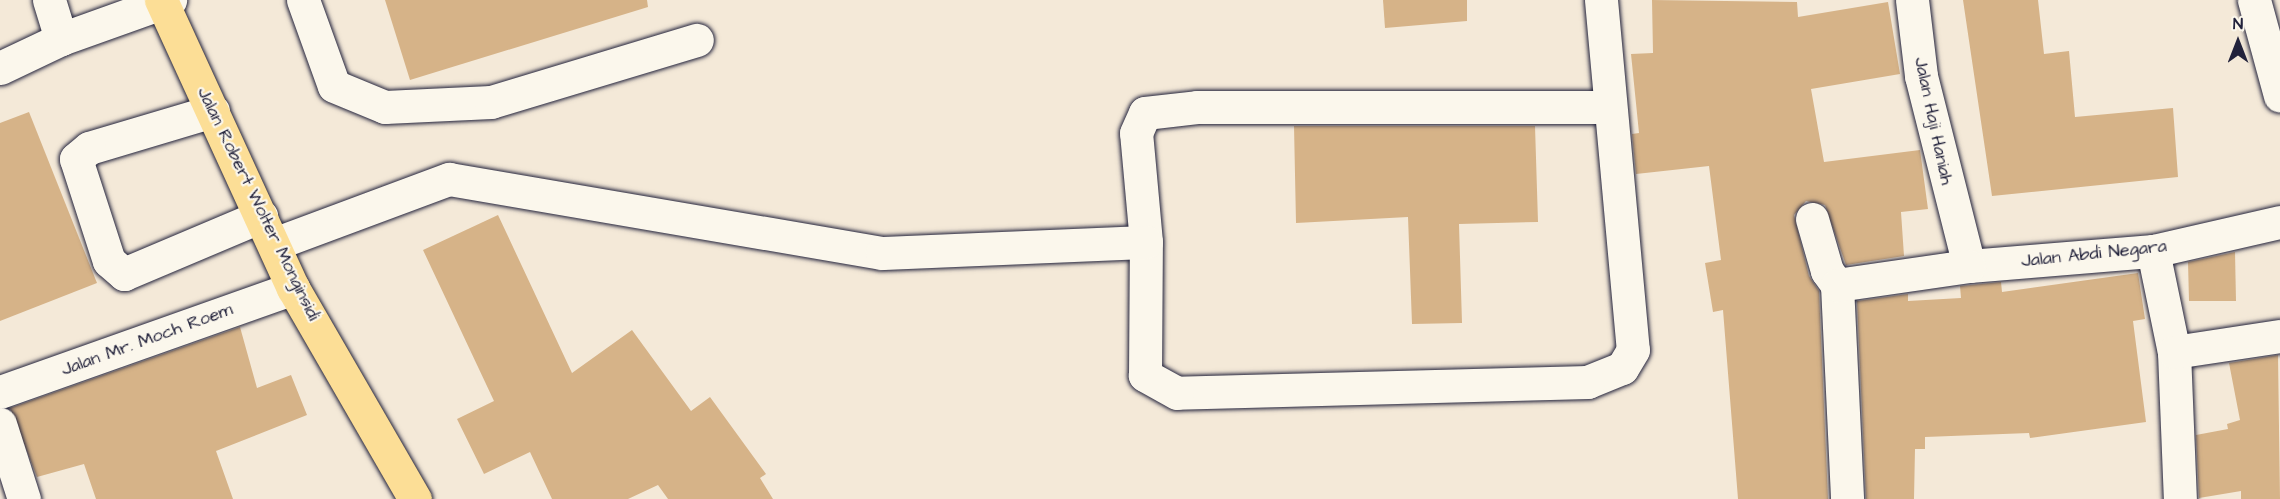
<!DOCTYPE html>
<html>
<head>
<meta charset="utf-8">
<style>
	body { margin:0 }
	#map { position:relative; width:2280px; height:499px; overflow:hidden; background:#f4e9d8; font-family:"Architects Daughter",sans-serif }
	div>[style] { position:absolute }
	.building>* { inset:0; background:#d6b388 }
	.roads { filter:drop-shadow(0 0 2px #22223b) drop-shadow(0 0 2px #22223b) }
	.minor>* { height:33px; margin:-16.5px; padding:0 16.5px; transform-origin:16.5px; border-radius:16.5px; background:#fbf7ec }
	.highway>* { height:33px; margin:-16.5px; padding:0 16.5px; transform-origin:16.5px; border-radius:16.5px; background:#fcde96 }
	span { translate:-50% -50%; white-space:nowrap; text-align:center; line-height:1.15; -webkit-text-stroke:4.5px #fbf7ec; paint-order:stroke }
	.street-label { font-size:18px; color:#22223b }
	.north { position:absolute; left:2208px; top:12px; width:60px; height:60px; -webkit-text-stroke:4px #fbf7ec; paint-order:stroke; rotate:0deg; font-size:16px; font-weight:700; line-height:24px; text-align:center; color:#22223b }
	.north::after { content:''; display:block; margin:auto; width:21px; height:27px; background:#22223b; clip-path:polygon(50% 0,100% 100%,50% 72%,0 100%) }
</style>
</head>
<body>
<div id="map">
	<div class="building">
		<i style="clip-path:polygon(385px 0,647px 0,648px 7px,410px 80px)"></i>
		<i style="clip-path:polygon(1383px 0,1467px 0,1467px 21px,1385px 28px)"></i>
		<i style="clip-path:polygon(1652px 0,1797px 2px,1798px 17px,1888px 2px,1900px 74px,1811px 89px,1824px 162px,1920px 150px,1928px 209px,1901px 212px,1904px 256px,1846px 265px,1825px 205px,1806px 201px,1794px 215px,1809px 276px,1819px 291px,1828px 499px,1738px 499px,1723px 310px,1713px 312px,1705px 263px,1721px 260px,1709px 166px,1636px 174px,1632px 134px,1639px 133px,1631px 54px,1653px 53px)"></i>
		<i style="clip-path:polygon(1963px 0,2038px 0,2044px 54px,2069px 51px,2075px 117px,2173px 108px,2178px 177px,1992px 196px)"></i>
		<i style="clip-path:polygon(29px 112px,97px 283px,0 321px,0 123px)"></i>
		<i style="clip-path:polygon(1294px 126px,1535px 126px,1538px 222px,1459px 224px,1462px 323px,1412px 324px,1408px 217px,1296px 223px)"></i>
		<i style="clip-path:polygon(498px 215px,572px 373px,632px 330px,691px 411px,710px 397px,766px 474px,760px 478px,773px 499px,668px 499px,658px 485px,628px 499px,552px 499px,530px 452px,484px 474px,457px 419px,494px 401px,423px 250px)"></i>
		<i style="clip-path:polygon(2235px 252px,2236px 301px,2189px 301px,2188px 262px)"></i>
		<i style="clip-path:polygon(2138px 273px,2145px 319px,2133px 321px,2146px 422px,2030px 438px,2029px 433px,1925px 437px,1925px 449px,1915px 449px,1914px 499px,1866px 499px,1857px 301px,1908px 294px,1908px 301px,1961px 298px,1960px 286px,1971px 285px,2001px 282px,2002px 292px)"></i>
		<i style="clip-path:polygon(240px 327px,257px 388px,291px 375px,307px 415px,216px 451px,233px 499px,96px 499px,84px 464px,37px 477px,10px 408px)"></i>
		<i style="clip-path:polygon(2278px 355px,2280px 499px,2241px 499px,2241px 491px,2199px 498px,2196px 435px,2228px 429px,2227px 424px,2240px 420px,2229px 363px)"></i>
	</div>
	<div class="roads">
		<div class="minor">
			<i style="left:49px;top:0;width:41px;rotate:72.9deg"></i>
			<i style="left:303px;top:0;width:91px;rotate:70.2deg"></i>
			<i style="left:334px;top:86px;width:55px;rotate:22.4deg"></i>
			<i style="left:385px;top:107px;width:106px;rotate:-2.7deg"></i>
			<i style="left:491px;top:102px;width:215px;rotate:-16.8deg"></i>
			<i style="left:1601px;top:0;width:351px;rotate:84.8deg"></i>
			<i style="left:1633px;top:350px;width:21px;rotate:121deg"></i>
			<i style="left:1622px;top:368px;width:37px;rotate:158deg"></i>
			<i style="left:1588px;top:382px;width:411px;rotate:178.5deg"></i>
			<i style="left:1177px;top:393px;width:37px;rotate:-151deg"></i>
			<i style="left:1145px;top:375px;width:133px;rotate:-89.6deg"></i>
			<i style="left:1146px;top:242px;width:109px;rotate:-95.2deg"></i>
			<i style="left:1136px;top:133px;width:22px;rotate:-66deg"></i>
			<i style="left:1145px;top:113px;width:52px;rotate:-6.6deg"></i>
			<i style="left:1197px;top:107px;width:413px"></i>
			<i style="left:1912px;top:0;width:77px;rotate:83.2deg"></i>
			<i style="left:1921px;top:76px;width:196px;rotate:75.8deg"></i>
			<i style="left:1969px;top:266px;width:185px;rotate:-4.7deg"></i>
			<i style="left:2153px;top:251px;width:130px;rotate:-12.9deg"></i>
			<i style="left:2254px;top:0;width:99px;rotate:74.8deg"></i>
			<i style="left:0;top:68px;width:68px;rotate:-25.4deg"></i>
			<i style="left:61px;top:39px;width:116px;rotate:-19.7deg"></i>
			<i style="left:213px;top:111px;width:129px;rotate:163.4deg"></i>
			<i style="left:89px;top:148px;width:17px;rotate:140deg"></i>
			<i style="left:76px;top:159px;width:107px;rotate:72.1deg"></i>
			<i style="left:109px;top:261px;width:20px;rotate:41deg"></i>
			<i style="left:124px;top:274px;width:149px;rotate:-22.9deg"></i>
			<i style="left:1812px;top:219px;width:54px;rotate:73.9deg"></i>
			<i style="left:1827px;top:271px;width:17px;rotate:54deg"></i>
			<i style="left:1837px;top:285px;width:214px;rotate:87.3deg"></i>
			<i style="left:274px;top:244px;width:187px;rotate:-20.4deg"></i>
			<i style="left:449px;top:179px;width:439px;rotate:9.7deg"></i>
			<i style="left:882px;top:253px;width:264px;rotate:-2.4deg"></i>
			<i style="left:2153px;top:251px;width:103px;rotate:78.3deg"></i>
			<i style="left:2174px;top:352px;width:147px;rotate:87.7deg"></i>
			<i style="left:1837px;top:285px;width:133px;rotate:-8.2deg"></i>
			<i style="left:2174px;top:352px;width:107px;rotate:-8.6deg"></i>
			<i style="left:0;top:392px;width:311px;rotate:-19.5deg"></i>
			<i style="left:0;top:424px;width:79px;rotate:72.3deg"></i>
		</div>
		<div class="highway">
			<i style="left:161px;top:0;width:317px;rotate:65.4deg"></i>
			<i style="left:293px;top:288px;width:244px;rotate:60deg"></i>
		</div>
	</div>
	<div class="street-label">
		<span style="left:1933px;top:121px;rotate:78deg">Jalan Haji Haniah</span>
		<span style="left:258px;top:204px;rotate:64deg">Jalan Robert Wolter Monginsidi</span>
		<span style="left:2094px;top:254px;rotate:-6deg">Jalan Abdi Negara</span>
		<span style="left:147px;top:340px;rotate:-20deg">Jalan Mr. Moch Roem</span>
	</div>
	<div class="north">N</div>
</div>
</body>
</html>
